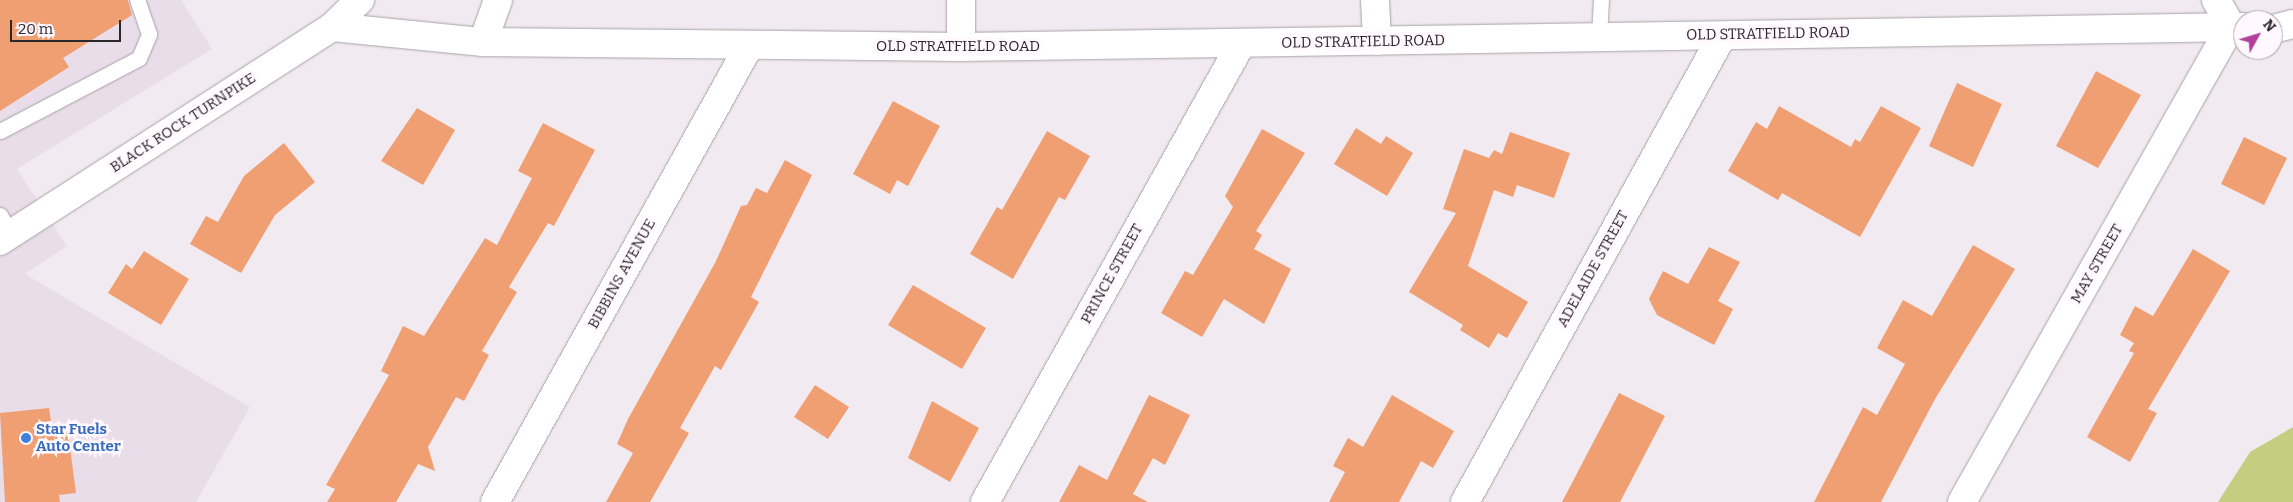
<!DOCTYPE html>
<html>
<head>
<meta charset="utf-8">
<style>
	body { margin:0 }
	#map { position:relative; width:2293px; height:502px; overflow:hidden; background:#f1ebf1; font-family:Bitter,serif }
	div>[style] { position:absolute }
	.built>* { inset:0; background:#e9dde9 }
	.green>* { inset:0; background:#c4ce80 }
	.building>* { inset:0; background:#f09f73 }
	.roads { filter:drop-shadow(0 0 1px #a8a2a8) drop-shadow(0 0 1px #a8a2a8) }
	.lane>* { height:15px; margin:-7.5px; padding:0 7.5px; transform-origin:7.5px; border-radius:7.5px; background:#fff }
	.street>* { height:28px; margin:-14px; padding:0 14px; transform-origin:14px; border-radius:14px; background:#fff }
	.primary>* { height:28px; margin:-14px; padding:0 14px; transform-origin:14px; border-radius:14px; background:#fff }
	.dots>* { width:14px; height:14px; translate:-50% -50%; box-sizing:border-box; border:2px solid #fff8ff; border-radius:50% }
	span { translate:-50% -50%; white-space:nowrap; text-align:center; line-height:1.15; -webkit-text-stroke:5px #fff8ff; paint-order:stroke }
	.street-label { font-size:15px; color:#2b282b }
	.shop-label { font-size:15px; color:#366cbe; font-weight:700 }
	.left { translate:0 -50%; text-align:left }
	.north { position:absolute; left:2233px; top:10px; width:50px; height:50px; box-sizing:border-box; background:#fff8ff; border:1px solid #aaa5aa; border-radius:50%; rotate:51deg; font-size:14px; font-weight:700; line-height:20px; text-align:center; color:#2b282b }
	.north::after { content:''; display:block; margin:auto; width:18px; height:22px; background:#b23f99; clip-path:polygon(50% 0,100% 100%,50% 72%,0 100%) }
	.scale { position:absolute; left:10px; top:20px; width:111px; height:22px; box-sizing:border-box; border:2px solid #2b282b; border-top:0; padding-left:6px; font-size:15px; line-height:18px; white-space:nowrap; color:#2b282b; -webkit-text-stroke:4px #fff8ff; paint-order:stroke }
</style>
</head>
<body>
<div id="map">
	<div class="built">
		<i style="clip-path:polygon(0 0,181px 0,212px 49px,17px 169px,67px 246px,25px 274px,250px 407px,196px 502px,0 502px)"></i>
	</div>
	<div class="green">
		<i style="clip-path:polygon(2293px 427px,2293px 502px,2218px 502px,2250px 452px)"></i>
	</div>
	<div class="building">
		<i style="clip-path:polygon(0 0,128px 0,132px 15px,63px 58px,69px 67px,0 111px)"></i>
		<i style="clip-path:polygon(2096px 71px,2141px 95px,2098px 168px,2056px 146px)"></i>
		<i style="clip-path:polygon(1957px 83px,2002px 104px,1973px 167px,1929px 146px)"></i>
		<i style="clip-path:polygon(893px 101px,940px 126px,908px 186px,897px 180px,890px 194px,853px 174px)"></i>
		<i style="clip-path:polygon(1779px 106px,1851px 147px,1855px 139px,1860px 142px,1881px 106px,1921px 128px,1860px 237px,1782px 193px,1778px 200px,1728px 171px,1756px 122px,1767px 129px)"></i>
		<i style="clip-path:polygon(417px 108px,455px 130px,423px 185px,381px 161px)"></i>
		<i style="clip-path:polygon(543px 123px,595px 150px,554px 226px,548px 223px,509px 287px,517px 292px,482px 351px,489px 355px,464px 401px,456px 397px,428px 447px,435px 471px,418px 464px,396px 502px,327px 502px,335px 489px,326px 485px,389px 375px,381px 371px,403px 326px,424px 336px,485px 238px,497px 245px,532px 178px,518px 171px)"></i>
		<i style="clip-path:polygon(1356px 128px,1381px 144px,1386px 136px,1413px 153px,1387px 196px,1334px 164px)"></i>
		<i style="clip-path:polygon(1262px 129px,1305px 153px,1256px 231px,1262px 235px,1254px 249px,1291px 269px,1264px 324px,1224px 299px,1202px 337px,1161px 313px,1185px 271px,1193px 275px,1233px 207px,1225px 196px)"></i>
		<i style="clip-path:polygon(1047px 131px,1090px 156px,1065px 200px,1059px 197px,1013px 279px,970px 254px,997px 207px,1002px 210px)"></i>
		<i style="clip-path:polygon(1510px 132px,1570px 153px,1554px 198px,1517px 185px,1513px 197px,1494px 190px,1468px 266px,1528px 302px,1507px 338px,1498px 333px,1489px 348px,1460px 330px,1463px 325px,1409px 292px,1456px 213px,1443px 209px,1464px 149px,1489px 158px,1494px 150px,1502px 154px)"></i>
		<i style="clip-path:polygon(2244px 137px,2287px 158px,2264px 205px,2221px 184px)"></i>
		<i style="clip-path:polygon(284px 143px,315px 182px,275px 215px,241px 273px,190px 244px,206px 216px,218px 222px,244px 176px)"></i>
		<i style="clip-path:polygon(785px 160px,812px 175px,751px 297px,759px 302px,721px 370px,715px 366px,680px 428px,689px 433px,650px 502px,606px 502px,633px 453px,617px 444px,628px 419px,715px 263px,741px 206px,747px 205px,756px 188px,767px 193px)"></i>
		<i style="clip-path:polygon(1973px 245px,2015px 269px,1935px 399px,1881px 502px,1814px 502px,1863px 407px,1877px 415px,1905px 364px,1877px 348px,1903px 300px,1932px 316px)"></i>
		<i style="clip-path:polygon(1709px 247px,1740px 262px,1718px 301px,1733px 309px,1714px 345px,1657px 315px,1649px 299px,1663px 271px,1688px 284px)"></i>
		<i style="clip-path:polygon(2193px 249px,2230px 271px,2148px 409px,2157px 413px,2130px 462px,2087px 437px,2134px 353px,2129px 351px,2134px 343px,2120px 335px,2135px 306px,2153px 316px)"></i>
		<i style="clip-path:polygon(144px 251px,189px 279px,161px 325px,108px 293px,126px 264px,132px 269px)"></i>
		<i style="clip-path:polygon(913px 285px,986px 328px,962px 369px,888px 325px)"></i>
		<i style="clip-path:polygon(815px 385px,849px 407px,828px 439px,794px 417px)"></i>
		<i style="clip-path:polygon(1619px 393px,1665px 416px,1620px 502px,1562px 502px)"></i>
		<i style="clip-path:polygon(1149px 395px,1190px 415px,1165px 465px,1153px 458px,1133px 494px,1148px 502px,1059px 502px,1079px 465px,1107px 480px)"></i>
		<i style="clip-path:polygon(1392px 395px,1454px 431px,1433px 468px,1421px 461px,1399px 502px,1329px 502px,1345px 472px,1333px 466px,1348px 438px,1363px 447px)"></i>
		<i style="clip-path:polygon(932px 401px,979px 428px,950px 482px,908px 458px)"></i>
		<i style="clip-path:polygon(49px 408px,52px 427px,67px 425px,76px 493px,59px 495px,60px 502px,5px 502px,0 413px)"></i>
	</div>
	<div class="roads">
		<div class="lane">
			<i style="left:1599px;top:37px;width:37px;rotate:-87deg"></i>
			<i style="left:0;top:131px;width:157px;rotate:-27.7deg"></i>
			<i style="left:139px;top:58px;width:26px;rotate:-67deg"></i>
			<i style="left:149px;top:34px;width:36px;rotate:-109deg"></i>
			<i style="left:0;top:215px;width:22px;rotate:60deg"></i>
		</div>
		<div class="street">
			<i style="left:961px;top:0;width:47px;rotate:90deg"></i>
			<i style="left:1375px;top:0;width:41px;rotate:87.2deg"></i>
			<i style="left:332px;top:27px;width:152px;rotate:5.7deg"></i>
			<i style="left:483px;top:42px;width:478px;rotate:0.6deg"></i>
			<i style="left:961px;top:47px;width:1282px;rotate:-0.89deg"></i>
			<i style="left:2273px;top:29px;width:21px;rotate:-14deg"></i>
			<i style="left:483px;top:42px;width:45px;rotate:-70.3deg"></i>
			<i style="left:495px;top:502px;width:522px;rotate:-60.88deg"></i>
			<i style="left:985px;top:502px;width:522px;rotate:-60.79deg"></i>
			<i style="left:1465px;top:502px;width:532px;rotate:-61.12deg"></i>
			<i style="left:1962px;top:502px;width:547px;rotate:-60.53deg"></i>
			<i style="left:2231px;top:26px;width:30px;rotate:-120deg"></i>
		</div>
		<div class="primary">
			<i style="left:0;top:241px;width:395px;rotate:-32.8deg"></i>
			<i style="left:332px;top:27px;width:39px;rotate:-44deg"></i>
		</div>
	</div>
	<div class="dots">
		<i style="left:26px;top:438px;background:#3f7fe0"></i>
	</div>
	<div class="street-label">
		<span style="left:1768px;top:34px;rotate:-1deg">OLD STRATFIELD ROAD</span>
		<span style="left:1363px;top:42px;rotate:-1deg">OLD STRATFIELD ROAD</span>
		<span style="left:958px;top:47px">OLD STRATFIELD ROAD</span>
		<span style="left:183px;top:123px;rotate:-33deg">BLACK ROCK TURNPIKE</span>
		<span style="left:2097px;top:264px;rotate:-60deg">MAY STREET</span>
		<span style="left:1593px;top:269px;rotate:-61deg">ADELAIDE STREET</span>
		<span style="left:622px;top:274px;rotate:-61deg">BIBBINS AVENUE</span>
		<span style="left:1112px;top:274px;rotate:-61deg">PRINCE STREET</span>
	</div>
	<div class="shop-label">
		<span class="left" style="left:36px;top:438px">Star Fuels<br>Auto Center</span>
	</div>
	<div class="north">N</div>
	<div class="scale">20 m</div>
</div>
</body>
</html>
